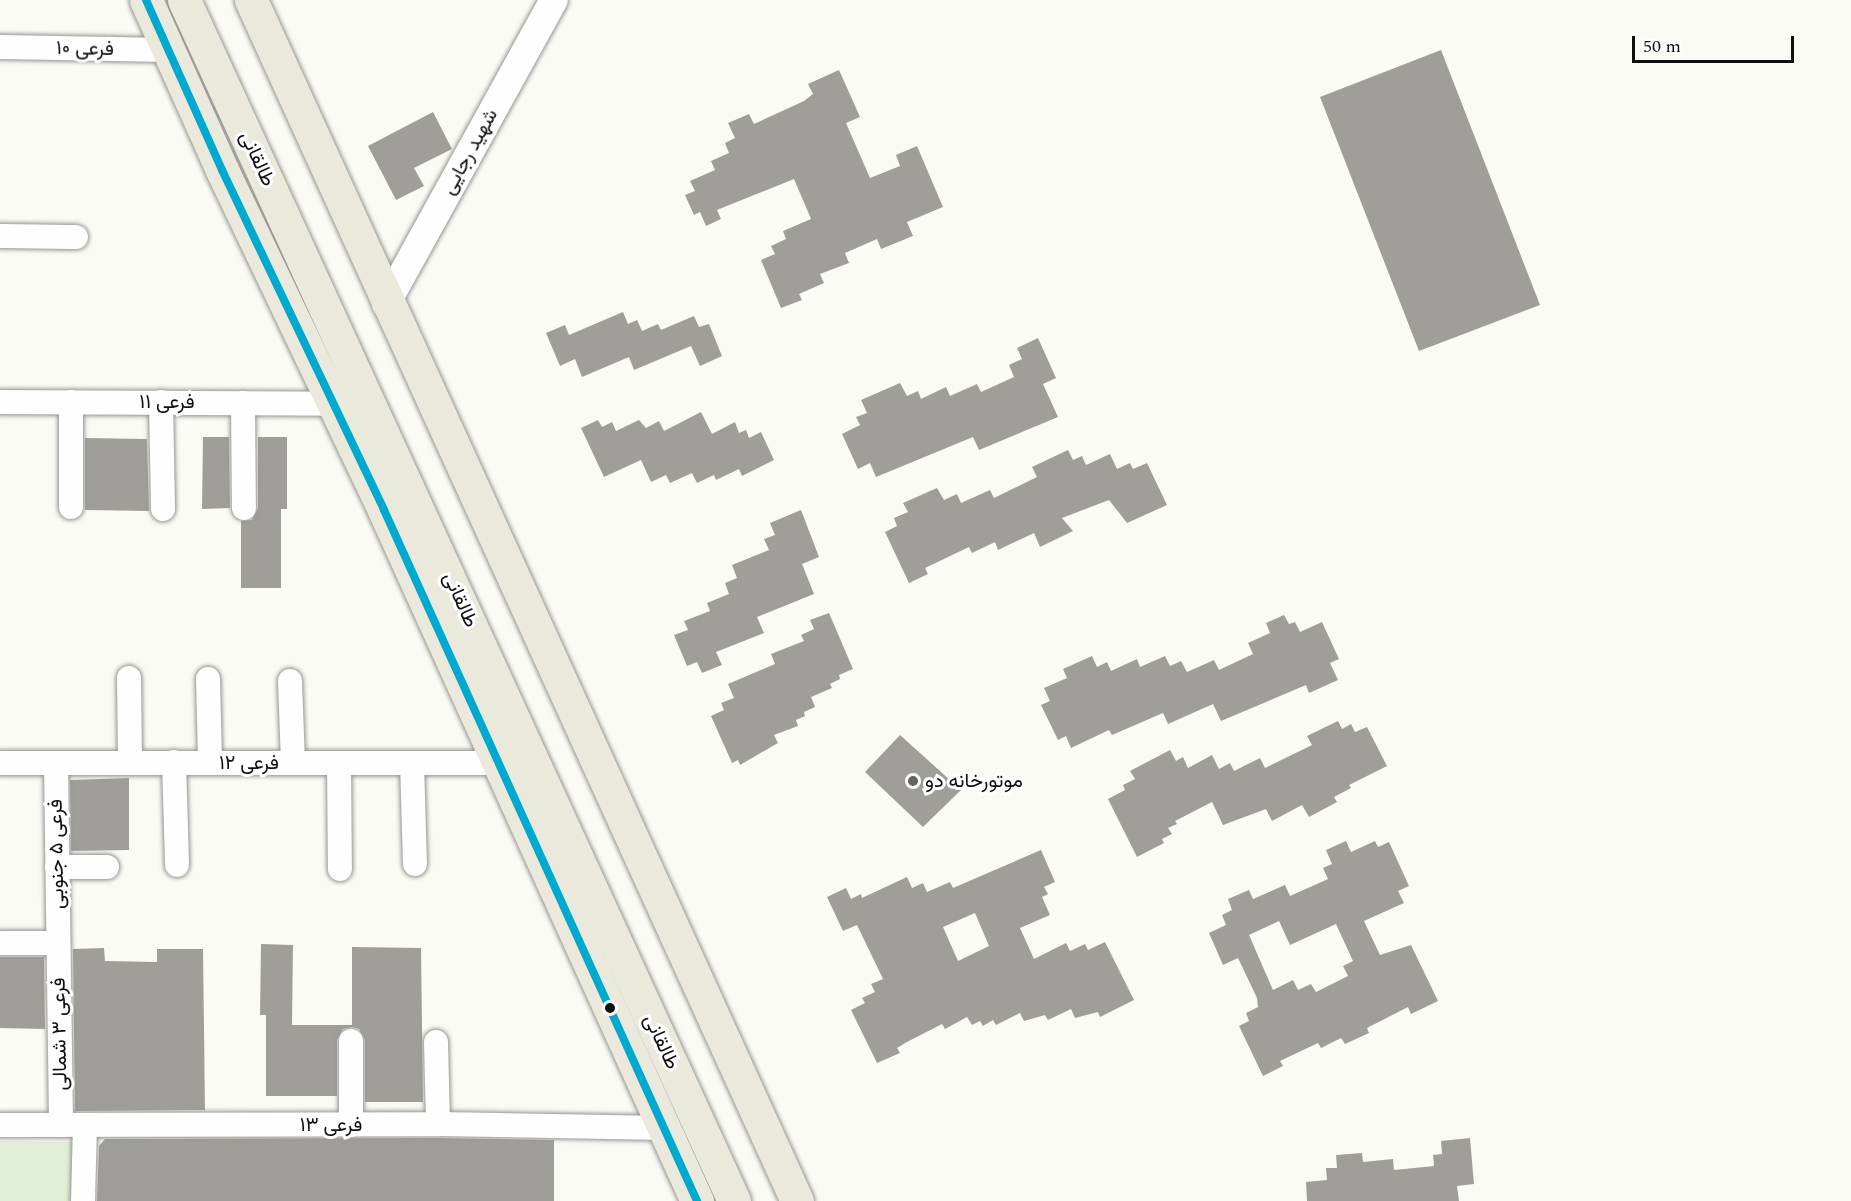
<!DOCTYPE html>
<html>
<head>
<meta charset="utf-8">
<style>
	body { margin:0 }
	#map { position:relative; width:1851px; height:1201px; overflow:hidden; background:#fbfbf5; font-family:Spectral,Vazirmatn,serif }
	div>[style] { position:absolute }
	.green>* { inset:0; background:#e2efd8 }
	.building>* { inset:0; background:#9f9e9a }
	.roads { filter:drop-shadow(0 0 2px #959593) drop-shadow(0 0 2px #959593) }
	.minor>* { height:24px; margin:-12px; padding:0 12px; transform-origin:12px; border-radius:12px; background:#fefefe }
	.tertiary>* { height:28px; margin:-14px; padding:0 14px; transform-origin:14px; border-radius:14px; background:#fefefe }
	.primary>* { height:33px; margin:-16.5px; padding:0 16.5px; transform-origin:16.5px; border-radius:16.5px; background:#eae9dc }
	.bus-1>* { height:8px; margin:-4px; padding:0 4px; transform-origin:4px; border-radius:4px; background:#00a9ce }
	.dots>* { width:16px; height:16px; translate:-50% -50%; box-sizing:border-box; border:3px solid #fff; border-radius:50% }
	span { translate:-50% -50%; white-space:nowrap; text-align:center; line-height:1.15; -webkit-text-stroke:6px #fff; paint-order:stroke }
	.street-label { font-size:20px; color:#0f0f0f }
	.poi-label { font-size:20px; color:#0f0f0f }
	.left { translate:0 -50%; text-align:left }
	.scale { position:absolute; left:1632px; top:36px; width:162px; height:27px; box-sizing:border-box; border:3px solid #0f0f0f; border-top:0; padding-left:8px; font-size:18px; line-height:21px; white-space:nowrap; color:#0f0f0f; -webkit-text-stroke:4px #fff; paint-order:stroke }
</style>
</head>
<body>
<div id="map">
	<div class="green">
		<i style="clip-path:polygon(0 1141px,85px 1142px,83px 1201px,0 1201px)"></i>
	</div>
	<div class="building">
		<i style="clip-path:polygon(1441px 50px,1540px 305px,1419px 351px,1320px 97px)"></i>
		<i style="clip-path:polygon(839px 70px,860px 117px,846px 123px,870px 178px,900px 166px,896px 155px,917px 146px,943px 207px,907px 222px,913px 236px,881px 249px,877px 239px,845px 253px,849px 263px,820px 274px,824px 283px,799px 294px,802px 300px,781px 308px,761px 260px,775px 254px,771px 246px,786px 239px,783px 231px,811px 219px,794px 179px,717px 210px,721px 219px,706px 226px,700px 212px,694px 215px,685px 195px,695px 191px,690px 181px,715px 170px,711px 161px,729px 153px,725px 143px,735px 138px,728px 123px,749px 114px,754px 124px,804px 101px,813px 94px,808px 84px)"></i>
		<i style="clip-path:polygon(433px 112px,452px 149px,414px 168px,424px 186px,396px 200px,368px 146px)"></i>
		<i style="clip-path:polygon(623px 312px,628px 324px,637px 320px,642px 331px,658px 324px,661px 330px,694px 316px,699px 327px,709px 324px,722px 356px,700px 366px,691px 346px,634px 370px,629px 357px,582px 377px,575px 359px,560px 366px,546px 333px,565px 325px,569px 335px)"></i>
		<i style="clip-path:polygon(1038px 338px,1056px 378px,1043px 384px,1058px 417px,979px 450px,973px 437px,876px 477px,870px 463px,858px 469px,842px 434px,860px 425px,856px 417px,867px 413px,861px 400px,900px 383px,907px 396px,918px 391px,921px 399px,946px 387px,950px 396px,977px 384px,981px 392px,1014px 377px,1009px 365px,1022px 359px,1017px 348px)"></i>
		<i style="clip-path:polygon(701px 412px,712px 434px,735px 422px,739px 433px,746px 430px,749px 438px,761px 432px,774px 460px,742px 476px,739px 469px,716px 480px,714px 475px,697px 483px,692px 473px,670px 483px,666px 475px,651px 482px,641px 460px,604px 477px,581px 428px,598px 420px,602px 427px,612px 422px,616px 431px,639px 420px,646px 428px,659px 421px,664px 431px)"></i>
		<i style="clip-path:polygon(203px 437px,229px 437px,230px 508px,202px 509px)"></i>
		<i style="clip-path:polygon(258px 437px,287px 437px,287px 509px,281px 509px,281px 588px,241px 588px,241px 521px,252px 520px,258px 508px)"></i>
		<i style="clip-path:polygon(85px 438px,147px 439px,149px 511px,85px 510px)"></i>
		<i style="clip-path:polygon(1068px 450px,1073px 460px,1082px 456px,1086px 465px,1110px 454px,1117px 469px,1130px 463px,1133px 469px,1147px 463px,1167px 505px,1127px 523px,1109px 500px,1062px 518px,1073px 531px,1040px 547px,1034px 533px,998px 550px,995px 542px,972px 553px,969px 547px,925px 568px,928px 574px,909px 583px,885px 532px,897px 526px,894px 518px,908px 512px,903px 503px,937px 488px,944px 500px,957px 494px,961px 503px,990px 490px,994px 498px,1037px 477px,1032px 467px)"></i>
		<i style="clip-path:polygon(801px 510px,819px 557px,802px 564px,814px 594px,757px 617px,764px 633px,716px 652px,722px 665px,702px 673px,697px 662px,687px 666px,674px 635px,688px 630px,684px 621px,710px 611px,707px 603px,729px 594px,725px 583px,737px 578px,732px 565px,769px 550px,764px 539px,775px 535px,770px 523px)"></i>
		<i style="clip-path:polygon(829px 613px,853px 669px,839px 675px,840px 679px,830px 684px,832px 688px,811px 697px,815px 707px,804px 712px,805px 716px,796px 720px,798px 726px,774px 735px,778px 743px,740px 765px,738px 760px,732px 763px,711px 716px,724px 710px,721px 703px,734px 698px,728px 684px,775px 664px,771px 654px,804px 641px,801px 635px,814px 629px,810px 620px)"></i>
		<i style="clip-path:polygon(1284px 615px,1289px 624px,1295px 622px,1300px 632px,1322px 622px,1339px 659px,1330px 663px,1338px 680px,1309px 693px,1306px 685px,1221px 721px,1213px 704px,1168px 724px,1163px 713px,1112px 735px,1109px 730px,1071px 748px,1066px 736px,1058px 740px,1041px 705px,1050px 701px,1044px 688px,1067px 678px,1063px 669px,1092px 656px,1097px 667px,1107px 662px,1111px 671px,1137px 659px,1140px 667px,1165px 656px,1170px 666px,1181px 661px,1187px 672px,1214px 660px,1219px 670px,1253px 654px,1248px 643px,1270px 633px,1266px 623px)"></i>
		<i style="clip-path:polygon(1338px 721px,1342px 729px,1351px 724px,1355px 732px,1367px 727px,1387px 766px,1349px 785px,1351px 788px,1334px 797px,1337px 802px,1309px 817px,1302px 805px,1272px 821px,1266px 809px,1223px 825px,1212px 802px,1175px 821px,1177px 824px,1168px 828px,1172px 834px,1162px 839px,1164px 843px,1137px 857px,1108px 799px,1125px 790px,1123px 785px,1135px 779px,1130px 771px,1170px 750px,1176px 761px,1183px 757px,1188px 768px,1212px 755px,1219px 769px,1230px 763px,1234px 771px,1260px 758px,1265px 768px,1312px 745px,1307px 736px)"></i>
		<i style="clip-path:polygon(900px 735px,961px 790px,923px 827px,865px 772px)"></i>
		<i style="clip-path:polygon(129px 778px,129px 850px,71px 851px,70px 780px)"></i>
		<i style="clip-path:polygon(evenodd,1346px 841px,1351px 852px,1375px 841px,1378px 847px,1389px 842px,1409px 886px,1398px 891px,1404px 903px,1364px 921px,1380px 955px,1411px 945px,1438px 1001px,1411px 1014px,1408px 1007px,1367px 1028px,1369px 1033px,1345px 1044px,1341px 1038px,1321px 1048px,1318px 1043px,1280px 1061px,1283px 1066px,1263px 1076px,1239px 1026px,1249px 1021px,1246px 1013px,1258px 1007px,1257px 998px,1238px 958px,1223px 965px,1209px 933px,1226px 925px,1222px 915px,1232px 910px,1228px 899px,1249px 890px,1253px 899px,1285px 885px,1290px 896px,1328px 879px,1323px 868px,1332px 864px,1326px 850px,1346px 841px,1279px 921px,1290px 945px,1336px 924px,1353px 961px,1343px 966px,1348px 976px,1316px 992px,1311px 984px,1298px 990px,1293px 980px,1273px 990px,1249px 935px,1279px 921px)"></i>
		<i style="clip-path:polygon(evenodd,1041px 850px,1055px 882px,1044px 887px,1048px 894px,1042px 897px,1050px 915px,1020px 928px,1034px 959px,1066px 943px,1070px 951px,1085px 944px,1088px 950px,1105px 942px,1134px 1000px,1100px 1017px,1098px 1012px,1075px 1018px,1071px 1009px,1048px 1020px,1045px 1015px,1024px 1021px,1020px 1013px,996px 1025px,993px 1020px,983px 1026px,980px 1021px,972px 1025px,967px 1017px,945px 1029px,942px 1024px,907px 1042px,897px 1048px,900px 1053px,877px 1063px,851px 1010px,865px 1003px,862px 998px,875px 992px,871px 984px,883px 979px,857px 925px,843px 931px,827px 897px,846px 888px,851px 899px,861px 894px,862px 898px,907px 877px,912px 888px,923px 883px,927px 892px,950px 882px,953px 888px,1041px 850px,975px 913px,989px 946px,958px 961px,943px 927px,975px 913px)"></i>
		<i style="clip-path:polygon(261px 944px,293px 945px,292px 1025px,352px 1025px,352px 947px,421px 948px,423px 1102px,365px 1102px,365px 1040px,359px 1029px,352px 1027px,343px 1029px,337px 1040px,337px 1096px,266px 1096px,266px 1015px,260px 1015px)"></i>
		<i style="clip-path:polygon(104px 948px,105px 961px,157px 962px,157px 949px,203px 949px,205px 1110px,75px 1111px,73px 949px)"></i>
		<i style="clip-path:polygon(0 957px,44px 957px,45px 1029px,0 1028px)"></i>
		<i style="clip-path:polygon(438px 1138px,554px 1140px,554px 1201px,97px 1201px,99px 1146px,105px 1139px)"></i>
		<i style="clip-path:polygon(1470px 1138px,1474px 1184px,1457px 1186px,1459px 1201px,1307px 1201px,1306px 1182px,1327px 1180px,1326px 1168px,1337px 1168px,1336px 1155px,1362px 1153px,1363px 1162px,1393px 1159px,1394px 1170px,1434px 1166px,1433px 1155px,1442px 1154px,1441px 1141px)"></i>
	</div>
	<div class="roads">
		<div class="minor">
			<i style="left:0;top:47px;width:170px;rotate:1deg"></i>
			<i style="left:0;top:236px;width:76px;rotate:0.8deg"></i>
			<i style="left:0;top:402px;width:335px;rotate:0.3deg"></i>
			<i style="left:161px;top:402px;width:107px;rotate:88.9deg"></i>
			<i style="left:243px;top:403px;width:105px;rotate:89.5deg"></i>
			<i style="left:71px;top:507px;width:105px;rotate:-90deg"></i>
			<i style="left:129px;top:678px;width:84px;rotate:89.3deg"></i>
			<i style="left:208px;top:679px;width:84px;rotate:88.6deg"></i>
			<i style="left:290px;top:681px;width:82px;rotate:87.9deg"></i>
			<i style="left:174px;top:762px;width:103px;rotate:88.3deg"></i>
			<i style="left:0;top:763px;width:498px"></i>
			<i style="left:339px;top:763px;width:106px;rotate:89.5deg"></i>
			<i style="left:412px;top:763px;width:101px;rotate:88.3deg"></i>
			<i style="left:56px;top:764px;width:361px;rotate:89.2deg"></i>
			<i style="left:57px;top:867px;width:50px"></i>
			<i style="left:0;top:943px;width:58px"></i>
			<i style="left:351px;top:1041px;width:84px;rotate:90deg"></i>
			<i style="left:436px;top:1042px;width:82px;rotate:88.6deg"></i>
			<i style="left:0;top:1125px;width:438px;rotate:-0.1deg"></i>
			<i style="left:438px;top:1124px;width:225px;rotate:1deg"></i>
			<i style="left:83px;top:1201px;width:76px;rotate:-88.5deg"></i>
		</div>
		<div class="tertiary">
			<i style="left:386px;top:304px;width:347px;rotate:-61.1deg"></i>
		</div>
		<div class="primary">
			<i style="left:146px;top:0;width:186px;rotate:65.9deg"></i>
			<i style="left:222px;top:170px;width:377px;rotate:64.5deg"></i>
			<i style="left:384px;top:510px;width:759px;rotate:65.63deg"></i>
			<i style="left:184px;top:0;width:1321px;rotate:65.39deg"></i>
			<i style="left:251px;top:0;width:1319px;rotate:65.55deg"></i>
		</div>
	</div>
	<div class="bus-1">
		<i style="left:146px;top:0;width:186px;rotate:65.9deg"></i>
		<i style="left:222px;top:170px;width:377px;rotate:64.5deg"></i>
		<i style="left:384px;top:510px;width:759px;rotate:65.63deg"></i>
	</div>
	<div class="dots">
		<i style="left:913px;top:781px;background:#626260"></i>
		<i style="left:610px;top:1008px;background:#0f0f0f"></i>
	</div>
	<div class="street-label">
		<span style="left:85px;top:49px;rotate:1deg">فرعی ۱۰</span>
		<span style="left:470px;top:152px;rotate:-61deg">شهید رجایی</span>
		<span style="left:257px;top:159px;rotate:65deg">طالقانی</span>
		<span style="left:167px;top:402px">فرعی ۱۱</span>
		<span style="left:460px;top:600px;rotate:66deg">طالقانی</span>
		<span style="left:249px;top:763px">فرعی ۱۲</span>
		<span style="left:57px;top:854px;rotate:-91deg">فرعی ۵ جنوبی</span>
		<span style="left:60px;top:1034px;rotate:-91deg">فرعی ۳ شمالی</span>
		<span style="left:661px;top:1042px;rotate:65deg">طالقانی</span>
		<span style="left:331px;top:1125px">فرعی ۱۳</span>
	</div>
	<div class="poi-label">
		<span class="left" style="left:925px;top:781px">موتورخانه دو</span>
	</div>
	<div class="scale">50 m</div>
</div>
</body>
</html>
